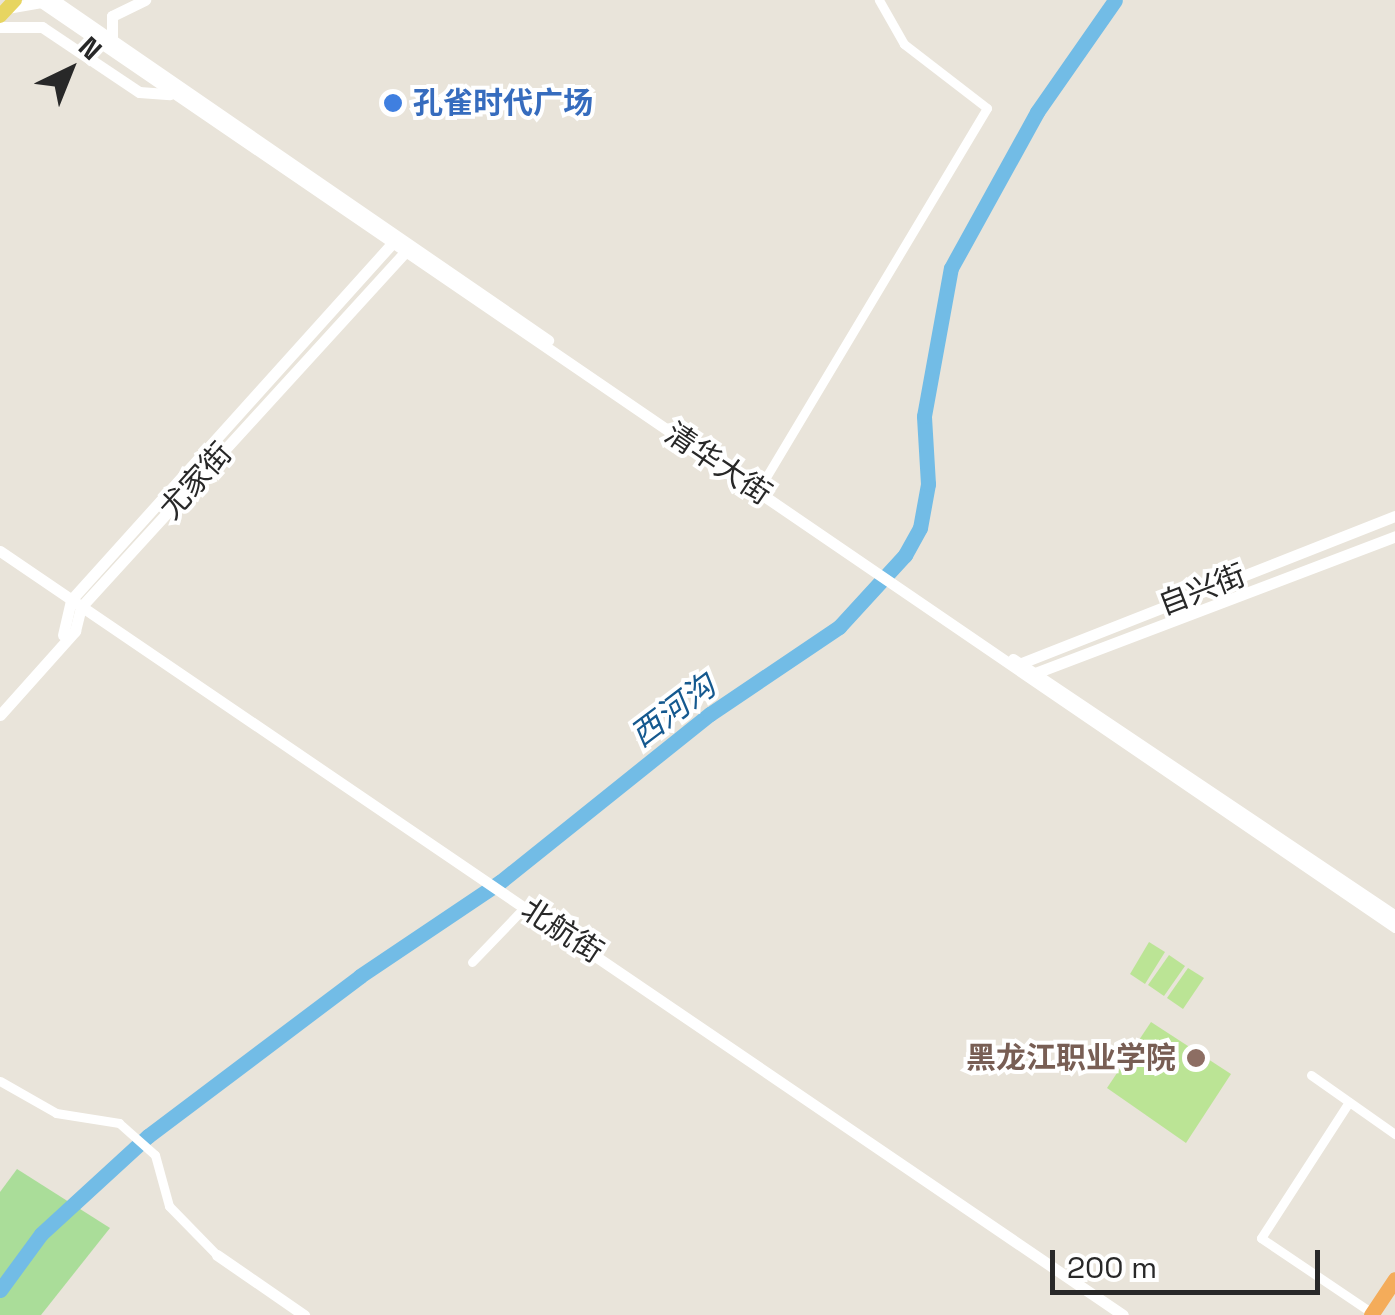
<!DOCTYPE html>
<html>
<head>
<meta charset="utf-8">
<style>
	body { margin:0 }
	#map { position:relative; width:1395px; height:1315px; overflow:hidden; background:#e9e4da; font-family:"Space Grotesk","Noto Sans SC",sans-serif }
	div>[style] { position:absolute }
	.green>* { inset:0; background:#ad9 }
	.pitch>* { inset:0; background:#bbe495 }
	.river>* { height:15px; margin:-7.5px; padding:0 7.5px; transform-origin:7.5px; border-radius:7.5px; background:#72bce6 }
	.street>* { height:9px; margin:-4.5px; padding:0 4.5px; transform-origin:4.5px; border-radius:4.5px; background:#fff }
	.secondary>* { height:11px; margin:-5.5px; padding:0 5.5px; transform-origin:5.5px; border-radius:5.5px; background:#fff }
	.primary>* { height:14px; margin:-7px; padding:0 7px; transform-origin:7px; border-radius:7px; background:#e7d561 }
	.highway>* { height:15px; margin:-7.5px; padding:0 7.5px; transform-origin:7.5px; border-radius:7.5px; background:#f4ac5a }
	.dots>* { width:28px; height:28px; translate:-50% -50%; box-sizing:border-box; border:5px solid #fff; border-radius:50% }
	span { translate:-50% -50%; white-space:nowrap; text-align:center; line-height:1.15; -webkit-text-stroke:8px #fff; paint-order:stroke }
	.shop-label { font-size:30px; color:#366cbe; font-weight:700 }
	.left { translate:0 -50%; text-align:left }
	.street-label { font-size:30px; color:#282828 }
	.education-label { font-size:30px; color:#785e54; font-weight:700 }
	.right { translate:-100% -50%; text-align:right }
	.water-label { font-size:32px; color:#15598f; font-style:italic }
	.north { position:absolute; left:20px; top:20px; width:100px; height:100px; -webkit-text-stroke:8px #fff; paint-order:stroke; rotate:43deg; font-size:28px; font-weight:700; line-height:40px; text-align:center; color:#282828 }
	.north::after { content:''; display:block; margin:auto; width:35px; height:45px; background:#282828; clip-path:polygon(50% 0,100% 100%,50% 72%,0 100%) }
	.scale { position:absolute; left:1050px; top:1250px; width:270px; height:45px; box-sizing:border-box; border:5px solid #282828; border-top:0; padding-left:12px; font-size:30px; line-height:35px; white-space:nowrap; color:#282828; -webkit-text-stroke:8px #fff; paint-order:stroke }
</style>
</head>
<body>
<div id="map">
	<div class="green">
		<i style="clip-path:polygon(17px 1169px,110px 1228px,41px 1315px,0 1315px,0 1192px)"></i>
	</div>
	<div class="pitch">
		<i style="clip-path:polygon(1149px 942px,1165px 952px,1145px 984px,1130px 974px)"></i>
		<i style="clip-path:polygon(1169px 955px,1185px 966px,1164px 996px,1148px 985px)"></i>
		<i style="clip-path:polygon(1188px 968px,1204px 978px,1183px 1009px,1167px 998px)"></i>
		<i style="clip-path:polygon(1151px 1022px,1231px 1074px,1186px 1143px,1107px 1088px)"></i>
	</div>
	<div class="river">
		<i style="left:0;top:1290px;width:69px;rotate:-53.8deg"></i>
		<i style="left:41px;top:1234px;width:145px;rotate:-42.5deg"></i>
		<i style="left:148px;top:1136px;width:266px;rotate:-37deg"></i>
		<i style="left:360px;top:976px;width:169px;rotate:-33.9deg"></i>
		<i style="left:500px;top:882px;width:269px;rotate:-38.7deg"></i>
		<i style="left:710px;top:714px;width:156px;rotate:-34deg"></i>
		<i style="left:839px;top:627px;width:98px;rotate:-47.5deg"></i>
		<i style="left:905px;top:555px;width:31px;rotate:-61deg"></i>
		<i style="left:920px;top:528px;width:45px;rotate:-79.7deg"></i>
		<i style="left:928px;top:484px;width:68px;rotate:-93.4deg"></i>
		<i style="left:924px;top:416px;width:150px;rotate:-79.7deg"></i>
		<i style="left:951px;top:268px;width:178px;rotate:-61.1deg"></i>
		<i style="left:1037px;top:112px;width:136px;rotate:-55.1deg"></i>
	</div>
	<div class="street">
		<i style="left:762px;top:484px;width:438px;rotate:-59.1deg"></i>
		<i style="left:987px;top:108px;width:105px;rotate:-142.4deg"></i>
		<i style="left:904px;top:44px;width:51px;rotate:-119.6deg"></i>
		<i style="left:472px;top:962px;width:68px;rotate:-46.2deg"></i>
		<i style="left:1311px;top:1075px;width:103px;rotate:35.1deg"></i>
		<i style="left:0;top:1081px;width:64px;rotate:29.7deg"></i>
		<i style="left:56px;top:1113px;width:64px;rotate:9deg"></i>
		<i style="left:119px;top:1123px;width:48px;rotate:41.6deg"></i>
		<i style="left:155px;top:1155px;width:53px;rotate:74.6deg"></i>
		<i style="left:169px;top:1206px;width:69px;rotate:45.6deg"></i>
		<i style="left:1349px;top:1102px;width:162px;rotate:122.9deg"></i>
		<i style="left:1261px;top:1238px;width:134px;rotate:34deg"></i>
	</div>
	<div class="secondary">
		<i style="left:54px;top:0;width:600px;rotate:34.54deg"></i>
		<i style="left:41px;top:2px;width:1640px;rotate:34.34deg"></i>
		<i style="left:7px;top:8px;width:42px;rotate:-9.7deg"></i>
		<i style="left:0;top:27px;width:42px"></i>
		<i style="left:42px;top:27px;width:117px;rotate:33.8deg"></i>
		<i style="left:139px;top:92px;width:31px;rotate:4deg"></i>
		<i style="left:112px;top:42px;width:26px;rotate:-90deg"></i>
		<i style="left:112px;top:16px;width:37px;rotate:-26deg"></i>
		<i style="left:0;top:551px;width:1358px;rotate:34.23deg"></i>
		<i style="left:63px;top:635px;width:36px;rotate:-77deg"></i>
		<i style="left:71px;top:600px;width:479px;rotate:-48deg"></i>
		<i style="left:1013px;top:659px;width:460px;rotate:33.9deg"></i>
		<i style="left:1014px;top:666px;width:409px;rotate:-21.5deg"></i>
		<i style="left:1030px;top:675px;width:391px;rotate:-20.8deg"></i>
		<i style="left:0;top:715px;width:113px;rotate:-48.2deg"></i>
		<i style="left:75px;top:631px;width:25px;rotate:-76deg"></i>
		<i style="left:81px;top:607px;width:479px;rotate:-47.6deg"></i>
		<i style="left:217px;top:1255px;width:106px;rotate:34.6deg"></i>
	</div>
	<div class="primary">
		<i style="left:0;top:16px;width:22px;rotate:-47deg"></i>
	</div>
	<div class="highway">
		<i style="left:1371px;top:1315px;width:43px;rotate:-56.3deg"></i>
	</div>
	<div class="dots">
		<i style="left:393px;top:103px;background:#3f7fe0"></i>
		<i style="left:1196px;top:1058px;background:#8d6e63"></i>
	</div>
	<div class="shop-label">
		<span class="left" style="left:413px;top:103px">孔雀时代广场</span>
	</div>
	<div class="street-label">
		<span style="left:718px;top:464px;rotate:34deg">清华大街</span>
		<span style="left:196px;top:481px;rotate:-48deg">尤家街</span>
		<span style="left:1202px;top:590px;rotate:-21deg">自兴街</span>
		<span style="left:562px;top:931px;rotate:33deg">北航街</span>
	</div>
	<div class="education-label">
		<span class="right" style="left:1176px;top:1058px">黑龙江职业学院</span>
	</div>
	<div class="water-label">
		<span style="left:673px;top:711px;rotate:-37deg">西河沟</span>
	</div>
	<div class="north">N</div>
	<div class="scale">200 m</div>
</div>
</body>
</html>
